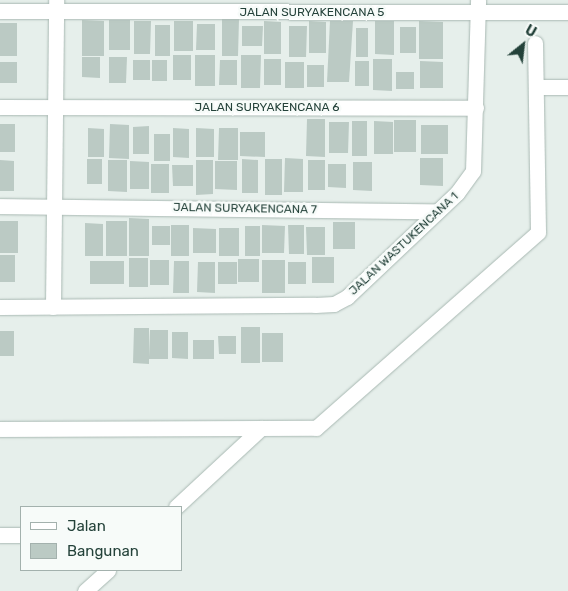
<!DOCTYPE html>
<html>
<head>
<meta charset="utf-8">
<style>
	body { margin:0 }
	#map { position:relative; width:568px; height:591px; overflow:hidden; background:#e6efeb; font-family:Rubik,sans-serif }
	div>[style] { position:absolute }
	.building>* { inset:0; background:#bbcac4 }
	.roads { filter:drop-shadow(0 0 1px #a8b8b2) drop-shadow(0 0 1px #a8b8b2) }
	.minor>* { height:15px; margin:-7.5px; padding:0 7.5px; transform-origin:7.5px; border-radius:7.5px; background:#fff }
	span { translate:-50% -50%; white-space:nowrap; text-align:center; line-height:1.15; -webkit-text-stroke:5px #f7fbf9; paint-order:stroke }
	.street-label { font-size:12px; color:#24423a }
	.legend { position:absolute; left:20px; top:506px; width:162px; height:65px; box-sizing:border-box; background:#f7fbf9; border:1px solid #a3b1ad; margin:0; padding:6px 9px; list-style:none; font-size:15px; color:#24423a }
	.legend li { display:flex; align-items:center; gap:10px; height:25px }
	.legend b { width:25px; border:1px solid #a3b1ad }
	.north { position:absolute; left:498px; top:20px; width:50px; height:50px; -webkit-text-stroke:4px #f7fbf9; paint-order:stroke; rotate:29deg; font-size:14px; font-weight:700; line-height:20px; text-align:center; color:#24423a }
	.north::after { content:''; display:block; margin:auto; width:18px; height:22px; background:#24423a; clip-path:polygon(50% 0,100% 100%,50% 72%,0 100%) }
</style>
</head>
<body>
<div id="map">
	<div class="building">
		<i style="clip-path:polygon(222px 19px,239px 19px,238px 56px,222px 56px)"></i>
		<i style="clip-path:polygon(82px 20px,104px 21px,104px 56px,82px 56px)"></i>
		<i style="clip-path:polygon(109px 20px,130px 20px,130px 50px,109px 50px)"></i>
		<i style="clip-path:polygon(134px 21px,151px 21px,150px 54px,134px 54px)"></i>
		<i style="clip-path:polygon(174px 21px,193px 21px,193px 51px,174px 51px)"></i>
		<i style="clip-path:polygon(264px 21px,281px 22px,281px 54px,264px 54px)"></i>
		<i style="clip-path:polygon(309px 21px,326px 22px,326px 53px,309px 53px)"></i>
		<i style="clip-path:polygon(330px 21px,353px 21px,349px 82px,327px 82px)"></i>
		<i style="clip-path:polygon(375px 21px,394px 21px,394px 55px,375px 54px)"></i>
		<i style="clip-path:polygon(419px 21px,443px 22px,443px 59px,419px 59px)"></i>
		<i style="clip-path:polygon(0 23px,17px 23px,17px 56px,0 56px)"></i>
		<i style="clip-path:polygon(197px 24px,215px 24px,215px 50px,196px 50px)"></i>
		<i style="clip-path:polygon(155px 25px,170px 25px,170px 56px,155px 56px)"></i>
		<i style="clip-path:polygon(242px 26px,263px 26px,262px 46px,242px 46px)"></i>
		<i style="clip-path:polygon(289px 26px,307px 26px,306px 57px,289px 57px)"></i>
		<i style="clip-path:polygon(400px 27px,416px 27px,416px 53px,400px 53px)"></i>
		<i style="clip-path:polygon(356px 28px,368px 28px,368px 57px,356px 57px)"></i>
		<i style="clip-path:polygon(173px 55px,191px 55px,191px 80px,173px 80px)"></i>
		<i style="clip-path:polygon(195px 55px,215px 55px,215px 86px,195px 86px)"></i>
		<i style="clip-path:polygon(241px 55px,261px 55px,260px 88px,241px 88px)"></i>
		<i style="clip-path:polygon(82px 57px,100px 57px,100px 78px,82px 77px)"></i>
		<i style="clip-path:polygon(109px 57px,127px 57px,126px 83px,109px 83px)"></i>
		<i style="clip-path:polygon(264px 59px,281px 59px,281px 85px,264px 85px)"></i>
		<i style="clip-path:polygon(373px 59px,392px 59px,392px 91px,373px 90px)"></i>
		<i style="clip-path:polygon(133px 60px,150px 60px,150px 80px,133px 80px)"></i>
		<i style="clip-path:polygon(152px 60px,167px 60px,167px 81px,152px 81px)"></i>
		<i style="clip-path:polygon(220px 60px,237px 60px,237px 85px,219px 85px)"></i>
		<i style="clip-path:polygon(355px 61px,369px 61px,369px 86px,355px 86px)"></i>
		<i style="clip-path:polygon(420px 61px,443px 62px,443px 88px,420px 88px)"></i>
		<i style="clip-path:polygon(0 62px,17px 62px,17px 83px,0 83px)"></i>
		<i style="clip-path:polygon(285px 62px,304px 62px,304px 88px,285px 88px)"></i>
		<i style="clip-path:polygon(307px 65px,324px 65px,324px 87px,307px 87px)"></i>
		<i style="clip-path:polygon(396px 72px,414px 72px,414px 89px,396px 89px)"></i>
		<i style="clip-path:polygon(307px 119px,325px 119px,325px 157px,306px 156px)"></i>
		<i style="clip-path:polygon(394px 120px,416px 120px,416px 152px,394px 152px)"></i>
		<i style="clip-path:polygon(352px 121px,367px 121px,367px 156px,352px 156px)"></i>
		<i style="clip-path:polygon(374px 121px,393px 122px,393px 154px,374px 154px)"></i>
		<i style="clip-path:polygon(329px 122px,349px 122px,348px 153px,329px 153px)"></i>
		<i style="clip-path:polygon(0 124px,15px 124px,15px 152px,0 152px)"></i>
		<i style="clip-path:polygon(110px 124px,129px 125px,129px 159px,109px 158px)"></i>
		<i style="clip-path:polygon(421px 125px,448px 125px,448px 154px,421px 154px)"></i>
		<i style="clip-path:polygon(149px 126px,149px 154px,133px 154px,133px 127px)"></i>
		<i style="clip-path:polygon(88px 128px,104px 129px,104px 157px,88px 157px)"></i>
		<i style="clip-path:polygon(173px 128px,189px 129px,189px 158px,173px 157px)"></i>
		<i style="clip-path:polygon(196px 128px,214px 129px,214px 157px,196px 157px)"></i>
		<i style="clip-path:polygon(219px 128px,238px 128px,238px 160px,218px 160px)"></i>
		<i style="clip-path:polygon(240px 132px,265px 132px,265px 157px,240px 156px)"></i>
		<i style="clip-path:polygon(154px 134px,170px 134px,170px 161px,154px 161px)"></i>
		<i style="clip-path:polygon(285px 158px,303px 159px,303px 192px,284px 192px)"></i>
		<i style="clip-path:polygon(420px 158px,443px 158px,443px 186px,420px 185px)"></i>
		<i style="clip-path:polygon(87px 159px,102px 159px,102px 184px,87px 184px)"></i>
		<i style="clip-path:polygon(242px 159px,258px 160px,258px 193px,242px 193px)"></i>
		<i style="clip-path:polygon(265px 159px,282px 159px,282px 195px,265px 195px)"></i>
		<i style="clip-path:polygon(0 160px,14px 161px,14px 191px,0 191px)"></i>
		<i style="clip-path:polygon(108px 160px,127px 160px,127px 192px,108px 191px)"></i>
		<i style="clip-path:polygon(196px 160px,213px 160px,213px 194px,196px 195px)"></i>
		<i style="clip-path:polygon(308px 160px,325px 160px,325px 190px,308px 190px)"></i>
		<i style="clip-path:polygon(130px 161px,149px 162px,149px 189px,130px 189px)"></i>
		<i style="clip-path:polygon(215px 161px,237px 161px,237px 190px,215px 189px)"></i>
		<i style="clip-path:polygon(353px 162px,372px 162px,372px 191px,353px 190px)"></i>
		<i style="clip-path:polygon(151px 164px,169px 164px,169px 193px,151px 193px)"></i>
		<i style="clip-path:polygon(328px 164px,346px 164px,346px 188px,328px 187px)"></i>
		<i style="clip-path:polygon(172px 165px,193px 165px,193px 186px,173px 186px)"></i>
		<i style="clip-path:polygon(129px 218px,149px 219px,149px 256px,129px 256px)"></i>
		<i style="clip-path:polygon(0 221px,18px 221px,18px 253px,0 253px)"></i>
		<i style="clip-path:polygon(106px 221px,127px 221px,127px 256px,106px 256px)"></i>
		<i style="clip-path:polygon(333px 222px,355px 222px,355px 249px,333px 249px)"></i>
		<i style="clip-path:polygon(85px 223px,103px 224px,103px 256px,85px 256px)"></i>
		<i style="clip-path:polygon(171px 225px,189px 225px,189px 256px,171px 256px)"></i>
		<i style="clip-path:polygon(262px 225px,285px 226px,284px 253px,262px 253px)"></i>
		<i style="clip-path:polygon(288px 225px,304px 225px,304px 254px,289px 254px)"></i>
		<i style="clip-path:polygon(152px 226px,170px 226px,170px 245px,152px 245px)"></i>
		<i style="clip-path:polygon(245px 226px,260px 226px,260px 256px,245px 256px)"></i>
		<i style="clip-path:polygon(306px 227px,325px 227px,325px 255px,307px 255px)"></i>
		<i style="clip-path:polygon(193px 228px,216px 229px,216px 253px,193px 253px)"></i>
		<i style="clip-path:polygon(219px 228px,239px 228px,239px 256px,219px 256px)"></i>
		<i style="clip-path:polygon(0 255px,15px 255px,15px 282px,0 282px)"></i>
		<i style="clip-path:polygon(312px 257px,334px 257px,334px 283px,312px 283px)"></i>
		<i style="clip-path:polygon(129px 258px,148px 258px,148px 287px,129px 287px)"></i>
		<i style="clip-path:polygon(238px 259px,259px 259px,259px 282px,238px 282px)"></i>
		<i style="clip-path:polygon(150px 260px,169px 260px,169px 285px,150px 285px)"></i>
		<i style="clip-path:polygon(262px 260px,285px 260px,285px 293px,262px 293px)"></i>
		<i style="clip-path:polygon(90px 261px,124px 261px,124px 284px,90px 284px)"></i>
		<i style="clip-path:polygon(174px 261px,189px 261px,189px 293px,173px 293px)"></i>
		<i style="clip-path:polygon(198px 262px,215px 262px,215px 293px,197px 292px)"></i>
		<i style="clip-path:polygon(218px 262px,237px 262px,237px 284px,218px 284px)"></i>
		<i style="clip-path:polygon(288px 262px,306px 262px,306px 284px,288px 284px)"></i>
		<i style="clip-path:polygon(241px 327px,260px 327px,260px 363px,241px 363px)"></i>
		<i style="clip-path:polygon(134px 328px,149px 328px,149px 357px,150px 330px,168px 330px,168px 359px,149px 359px,149px 364px,133px 363px)"></i>
		<i style="clip-path:polygon(0 331px,14px 331px,14px 356px,0 356px)"></i>
		<i style="clip-path:polygon(172px 332px,188px 332px,188px 359px,172px 358px)"></i>
		<i style="clip-path:polygon(262px 333px,283px 333px,283px 362px,262px 362px)"></i>
		<i style="clip-path:polygon(218px 336px,236px 336px,236px 354px,219px 354px)"></i>
		<i style="clip-path:polygon(193px 340px,214px 340px,214px 359px,193px 359px)"></i>
	</div>
	<div class="roads">
		<div class="minor">
			<i style="left:0;top:11px;width:568px;rotate:0.1deg"></i>
			<i style="left:536px;top:87px;width:32px"></i>
			<i style="left:0;top:107px;width:476px;rotate:0.1deg"></i>
			<i style="left:0;top:206px;width:437px;rotate:0.7deg"></i>
			<i style="left:0;top:307px;width:315px;rotate:-0.4deg"></i>
			<i style="left:315px;top:305px;width:19px;rotate:-3deg"></i>
			<i style="left:334px;top:304px;width:15px;rotate:-28deg"></i>
			<i style="left:347px;top:297px;width:151px;rotate:-43.4deg"></i>
			<i style="left:457px;top:193px;width:27px;rotate:-54deg"></i>
			<i style="left:473px;top:171px;width:171px;rotate:-88.3deg"></i>
			<i style="left:53px;top:307px;width:307px;rotate:-89.4deg"></i>
			<i style="left:0;top:429px;width:316px;rotate:-0.2deg"></i>
			<i style="left:316px;top:428px;width:296px;rotate:-41.4deg"></i>
			<i style="left:538px;top:232px;width:189px;rotate:-90.9deg"></i>
			<i style="left:176px;top:507px;width:116px;rotate:-42.9deg"></i>
			<i style="left:0;top:535px;width:21px"></i>
			<i style="left:85px;top:591px;width:31px;rotate:-42deg"></i>
		</div>
	</div>
	<div class="street-label">
		<span style="left:312px;top:13px">JALAN SURYAKENCANA 5</span>
		<span style="left:267px;top:108px">JALAN SURYAKENCANA 6</span>
		<span style="left:245px;top:209px;rotate:1deg">JALAN SURYAKENCANA 7</span>
		<span style="left:404px;top:244px;rotate:-43deg">JALAN WASTUKENCANA 1</span>
	</div>
	<ul class="legend">
	<li><b style="height:6px;background:#fff"></b>Jalan</li>
	<li><b style="height:14px;background:#bbcac4"></b>Bangunan</li>
	</ul>
	<div class="north">U</div>
</div>
</body>
</html>
